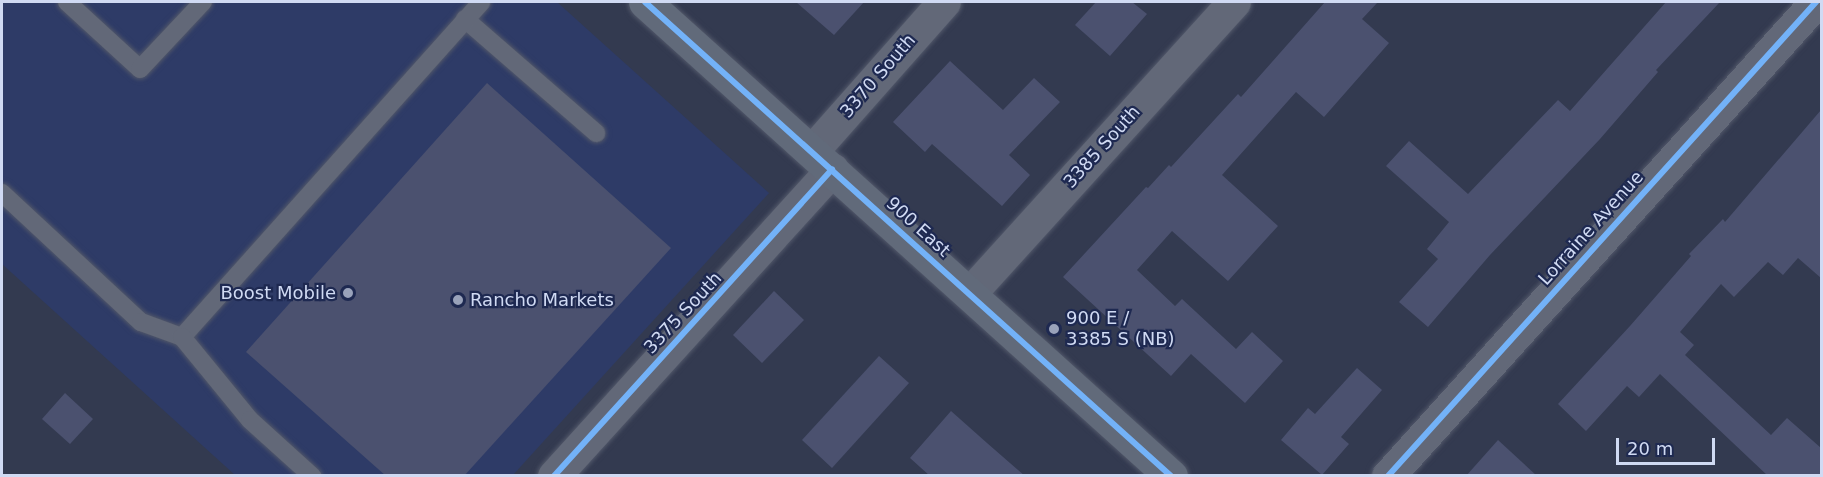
<!DOCTYPE html>
<html>
<head>
<meta charset="utf-8">
<style>
	body { margin:0 }
	#map { position:relative; width:1823px; height:477px; overflow:hidden; background:#333a50; font-family:"DejaVu Sans",sans-serif }
	div>[style] { position:absolute }
	.built>* { inset:0; background:#2e3b67 }
	.building>* { inset:0; background:#4b516f }
	.roads { filter:drop-shadow(0 0 2px #515769) drop-shadow(0 0 2px #515769) }
	.service>* { height:18px; margin:-9px; padding:0 9px; transform-origin:9px; border-radius:9px; background:#626878 }
	.minor>* { height:33px; margin:-16.5px; padding:0 16.5px; transform-origin:16.5px; border-radius:16.5px; background:#626878 }
	.secondary>* { height:33px; margin:-16.5px; padding:0 16.5px; transform-origin:16.5px; border-radius:16.5px; background:#616a7a }
	.cycleway>* { height:6px; margin:-3px; padding:0 3px; transform-origin:3px; border-radius:3px; background:#73b2f8 }
	.dots>* { width:16px; height:16px; translate:-50% -50%; box-sizing:border-box; border:3px solid #1e2951; border-radius:50% }
	span { translate:-50% -50%; white-space:nowrap; text-align:center; line-height:1.15; -webkit-text-stroke:4.5px #1e2951; paint-order:stroke }
	.street-label { font-size:18px; color:#d0daf3 }
	.poi-label { font-size:18px; color:#d0daf3 }
	.right { translate:-100% -50%; text-align:right }
	.left { translate:0 -50%; text-align:left }
	.frame { position:absolute; inset:0; border:3px solid #d0daf3; pointer-events:none }
	.scale { position:absolute; left:1616px; top:438px; width:99px; height:27px; box-sizing:border-box; border:3px solid #d0daf3; border-top:0; padding-left:8px; font-size:18px; line-height:21px; white-space:nowrap; color:#d0daf3; -webkit-text-stroke:4px #1e2951; paint-order:stroke }
</style>
</head>
<body>
<div id="map">
	<div class="built">
		<i style="clip-path:polygon(2px 2px,557px 2px,769px 193px,513px 475px,235px 475px,2px 264px)"></i>
	</div>
	<div class="building">
		<i style="clip-path:polygon(796px 2px,864px 2px,834px 35px)"></i>
		<i style="clip-path:polygon(1096px 2px,1132px 2px,1147px 14px,1110px 56px,1075px 25px)"></i>
		<i style="clip-path:polygon(1325px 2px,1378px 2px,1362px 19px,1389px 43px,1324px 117px,1296px 92px,1222px 175px,1278px 226px,1228px 281px,1172px 231px,1137px 270px,1175px 306px,1182px 299px,1236px 349px,1252px 332px,1283px 361px,1245px 403px,1191px 354px,1171px 376px,1063px 277px,1146px 187px,1148px 188px,1169px 165px,1171px 167px,1238px 94px,1241px 97px)"></i>
		<i style="clip-path:polygon(1666px 2px,1720px 2px,1656px 70px,1658px 72px,1600px 139px,1490px 255px,1428px 327px,1399px 302px,1438px 259px,1427px 249px,1449px 222px,1386px 166px,1409px 141px,1468px 194px,1558px 100px,1570px 111px)"></i>
		<i style="clip-path:polygon(950px 61px,1003px 110px,1034px 78px,1060px 102px,1009px 155px,1030px 175px,1002px 206px,932px 144px,925px 152px,893px 122px)"></i>
		<i style="clip-path:polygon(487px 83px,671px 248px,464px 476px,386px 476px,246px 352px)"></i>
		<i style="clip-path:polygon(1821px 110px,1821px 278px,1798px 258px,1783px 275px,1768px 262px,1734px 297px,1721px 284px,1680px 332px,1694px 345px,1685px 355px,1771px 435px,1787px 418px,1821px 448px,1821px 476px,1768px 476px,1660px 374px,1639px 397px,1627px 386px,1586px 431px,1558px 404px,1630px 326px,1691px 256px,1689px 254px,1723px 219px,1725px 222px)"></i>
		<i style="clip-path:polygon(774px 291px,804px 320px,762px 363px,733px 335px)"></i>
		<i style="clip-path:polygon(879px 356px,909px 383px,832px 468px,802px 440px)"></i>
		<i style="clip-path:polygon(1357px 368px,1382px 390px,1341px 437px,1349px 444px,1322px 475px,1281px 440px,1308px 408px,1315px 414px)"></i>
		<i style="clip-path:polygon(65px 393px,93px 419px,70px 444px,42px 419px)"></i>
		<i style="clip-path:polygon(951px 411px,987px 443px,1025px 476px,930px 476px,910px 458px)"></i>
		<i style="clip-path:polygon(1498px 440px,1537px 476px,1466px 476px)"></i>
	</div>
	<div class="roads">
		<div class="service">
			<i style="left:67px;top:2px;width:99px;rotate:42.5deg"></i>
			<i style="left:140px;top:69px;width:92px;rotate:-46.8deg"></i>
			<i style="left:465px;top:19px;width:174px;rotate:41deg"></i>
			<i style="left:2px;top:193px;width:190px;rotate:42.9deg"></i>
			<i style="left:141px;top:322px;width:44px;rotate:20.1deg"></i>
			<i style="left:182px;top:337px;width:449px;rotate:-48.2deg"></i>
			<i style="left:182px;top:337px;width:107px;rotate:50.7deg"></i>
			<i style="left:250px;top:420px;width:84px;rotate:42.1deg"></i>
		</div>
		<div class="minor">
			<i style="left:812px;top:151px;width:199px;rotate:-48.5deg"></i>
			<i style="left:970px;top:293px;width:393px;rotate:-47.8deg"></i>
			<i style="left:554px;top:476px;width:414px;rotate:-47.8deg"></i>
			<i style="left:1388px;top:476px;width:639px;rotate:-47.92deg"></i>
		</div>
		<div class="secondary">
			<i style="left:645px;top:2px;width:708px;rotate:42.02deg"></i>
		</div>
	</div>
	<div class="cycleway">
		<i style="left:645px;top:2px;width:708px;rotate:42.02deg"></i>
		<i style="left:554px;top:476px;width:414px;rotate:-47.8deg"></i>
		<i style="left:1388px;top:476px;width:639px;rotate:-47.92deg"></i>
	</div>
	<div class="dots">
		<i style="left:348px;top:293px;background:#99a2ba"></i>
		<i style="left:458px;top:300px;background:#99a2ba"></i>
		<i style="left:1054px;top:329px;background:#99a2ba"></i>
	</div>
	<div class="street-label">
		<span style="left:878px;top:76px;rotate:-49deg">3370 South</span>
		<span style="left:1102px;top:147px;rotate:-48deg">3385 South</span>
		<span style="left:918px;top:227px;rotate:42deg">900 East</span>
		<span style="left:1591px;top:228px;rotate:-48deg">Lorraine Avenue</span>
		<span style="left:683px;top:313px;rotate:-47deg">3375 South</span>
	</div>
	<div class="poi-label">
		<span class="right" style="left:336px;top:293px">Boost Mobile</span>
		<span class="left" style="left:470px;top:300px">Rancho Markets</span>
		<span class="left" style="left:1066px;top:329px">900 E /<br>3385 S (NB)</span>
	</div>
	<div class="frame"></div>
	<div class="scale">20 m</div>
</div>
</body>
</html>
